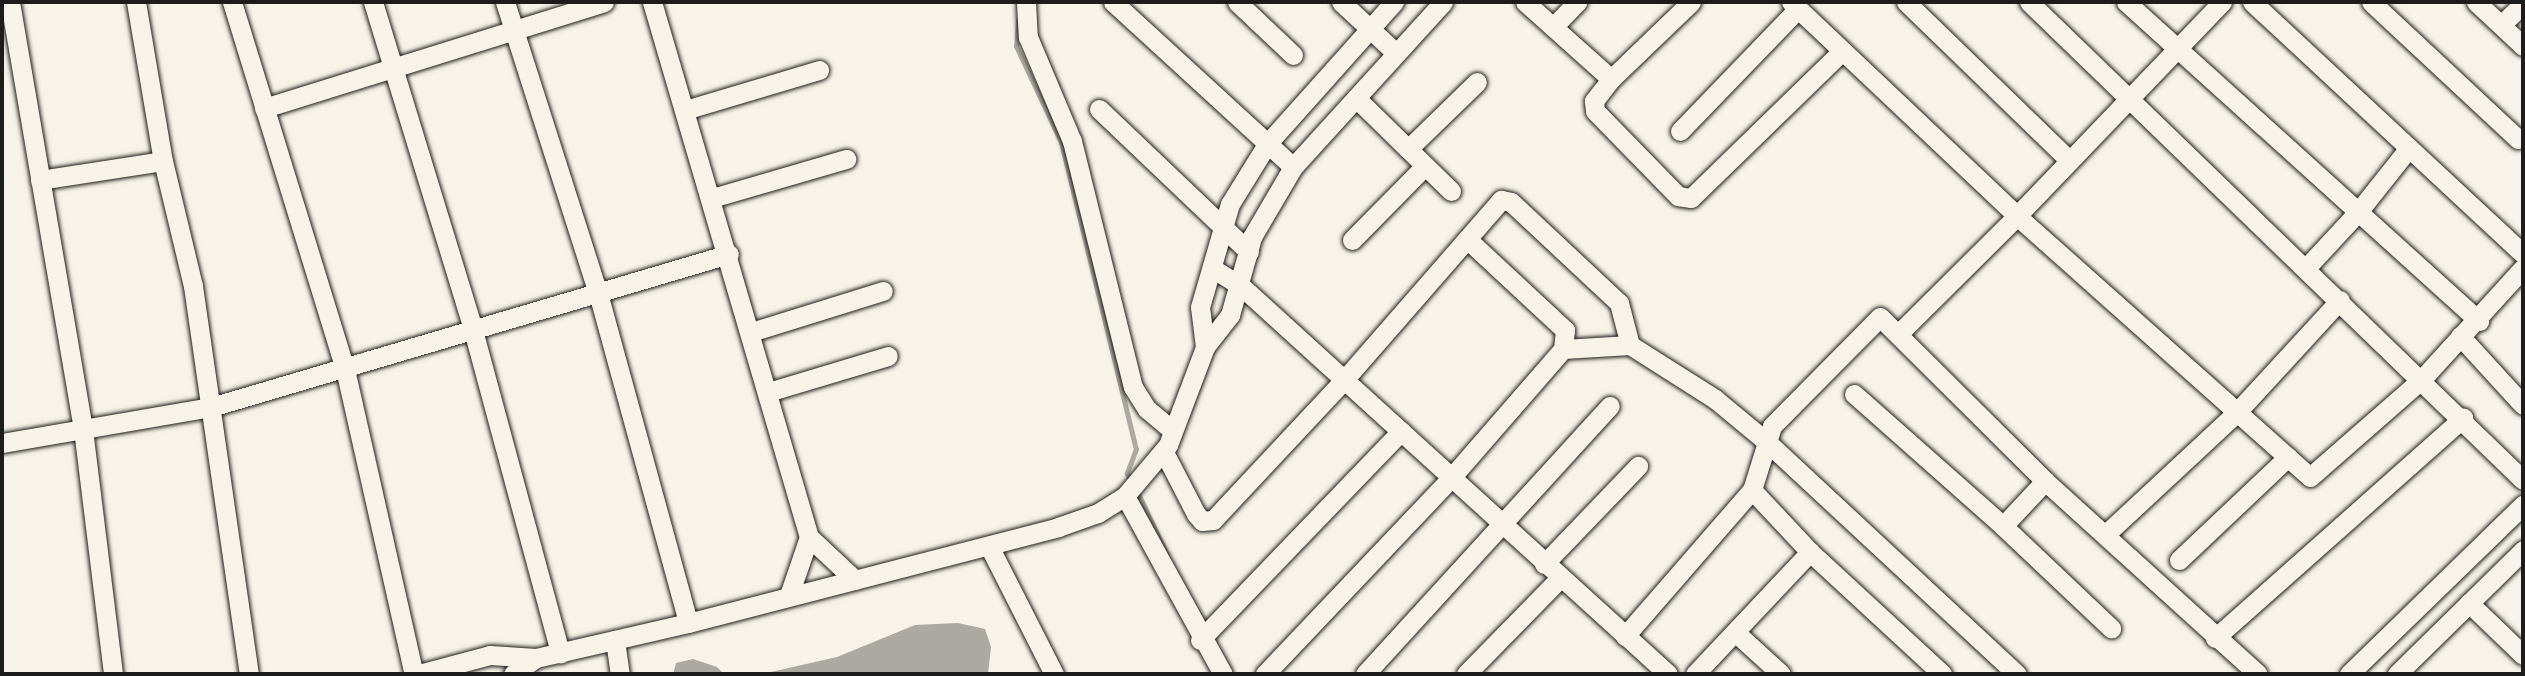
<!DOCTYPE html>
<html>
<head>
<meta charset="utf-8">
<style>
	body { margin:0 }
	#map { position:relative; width:2525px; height:676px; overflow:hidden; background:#f7f3e8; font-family:"Comic Neue",sans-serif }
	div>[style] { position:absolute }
	.water>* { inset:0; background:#aca9a2 }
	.stream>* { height:5px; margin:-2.5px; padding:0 2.5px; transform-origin:2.5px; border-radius:2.5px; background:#aca9a2 }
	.roads { filter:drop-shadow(0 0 2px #1c1c1c) drop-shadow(0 0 2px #1c1c1c) }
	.minor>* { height:19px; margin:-9.5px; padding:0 9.5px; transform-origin:9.5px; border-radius:9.5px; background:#f7f3e8 }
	span { translate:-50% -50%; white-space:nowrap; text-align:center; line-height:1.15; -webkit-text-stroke:5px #f7f3e8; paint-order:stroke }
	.frame { position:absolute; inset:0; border:4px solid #1c1c1c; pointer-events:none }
</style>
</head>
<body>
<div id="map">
	<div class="water">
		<i style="clip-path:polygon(958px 623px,985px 629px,991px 647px,988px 674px,762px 674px,837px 657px,915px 625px)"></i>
		<i style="clip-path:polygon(693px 659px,717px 667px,724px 674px,673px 674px,676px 663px)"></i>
	</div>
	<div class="stream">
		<i style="left:1018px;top:20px;width:26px;rotate:94deg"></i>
		<i style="left:1016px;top:46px;width:106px;rotate:64.9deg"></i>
		<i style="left:1061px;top:142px;width:316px;rotate:76.3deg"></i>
		<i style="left:1136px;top:449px;width:26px;rotate:111deg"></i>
		<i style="left:1127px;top:473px;width:11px;rotate:63deg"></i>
		<i style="left:1137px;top:491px;width:71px;rotate:64.9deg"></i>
	</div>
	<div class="roads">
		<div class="minor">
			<i style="left:10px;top:2px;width:433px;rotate:80.3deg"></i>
			<i style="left:83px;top:429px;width:247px;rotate:83deg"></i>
			<i style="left:136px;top:2px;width:161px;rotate:80.4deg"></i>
			<i style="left:163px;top:161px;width:129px;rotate:76.5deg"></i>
			<i style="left:193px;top:286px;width:392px;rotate:81.8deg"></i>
			<i style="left:232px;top:2px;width:384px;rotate:72.9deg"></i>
			<i style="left:345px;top:369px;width:313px;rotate:77.3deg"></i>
			<i style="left:373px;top:2px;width:343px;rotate:73deg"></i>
			<i style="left:473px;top:330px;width:335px;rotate:74.9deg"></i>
			<i style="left:505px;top:2px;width:305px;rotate:72.3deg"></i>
			<i style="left:598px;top:293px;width:342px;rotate:74.7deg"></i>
			<i style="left:652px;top:2px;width:558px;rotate:73.65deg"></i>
			<i style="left:809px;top:537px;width:63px;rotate:43.1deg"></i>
			<i style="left:1026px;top:2px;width:35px;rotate:87deg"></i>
			<i style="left:1028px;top:37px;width:113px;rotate:67.1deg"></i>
			<i style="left:1072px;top:141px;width:253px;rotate:76.1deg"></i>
			<i style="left:1133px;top:387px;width:26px;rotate:58deg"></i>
			<i style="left:1147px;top:409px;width:34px;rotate:40deg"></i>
			<i style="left:1113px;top:2px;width:244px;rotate:42.5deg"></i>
			<i style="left:1237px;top:2px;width:77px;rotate:43.4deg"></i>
			<i style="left:1341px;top:2px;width:75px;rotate:42.8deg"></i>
			<i style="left:1525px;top:2px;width:115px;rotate:41.8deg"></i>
			<i style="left:1611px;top:79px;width:111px;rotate:-43.9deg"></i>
			<i style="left:1791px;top:2px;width:311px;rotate:43.4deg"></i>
			<i style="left:2017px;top:216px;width:166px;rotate:135.2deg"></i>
			<i style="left:1906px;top:2px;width:227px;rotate:44.1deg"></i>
			<i style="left:2029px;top:2px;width:687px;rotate:44.06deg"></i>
			<i style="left:2126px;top:2px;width:476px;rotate:42.1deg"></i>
			<i style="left:2222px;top:2px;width:296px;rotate:133.8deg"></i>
			<i style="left:2017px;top:216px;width:392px;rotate:41.7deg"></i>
			<i style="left:2310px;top:477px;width:149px;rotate:-41.2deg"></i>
			<i style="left:2422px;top:379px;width:150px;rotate:-47.7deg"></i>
			<i style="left:2252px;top:2px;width:370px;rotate:42.9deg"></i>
			<i style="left:2371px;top:2px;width:201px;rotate:43deg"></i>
			<i style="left:2476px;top:2px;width:64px;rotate:43.1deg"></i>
			<i style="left:2501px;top:25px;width:30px;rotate:-44deg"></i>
			<i style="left:1553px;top:27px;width:35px;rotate:-46deg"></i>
			<i style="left:1611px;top:79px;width:28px;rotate:128deg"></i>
			<i style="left:1594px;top:101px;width:10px;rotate:84deg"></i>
			<i style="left:1595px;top:111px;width:119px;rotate:45.7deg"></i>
			<i style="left:1678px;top:196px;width:13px;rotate:9deg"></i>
			<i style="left:1691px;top:198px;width:211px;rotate:-44.2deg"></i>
			<i style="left:1356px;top:98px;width:133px;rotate:44.4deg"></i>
			<i style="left:264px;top:108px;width:356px;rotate:-17.3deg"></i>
			<i style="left:1099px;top:109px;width:207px;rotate:43.6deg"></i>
			<i style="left:685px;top:110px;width:140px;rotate:-16.6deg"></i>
			<i style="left:1680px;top:131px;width:170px;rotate:-46deg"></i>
			<i style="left:1408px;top:149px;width:96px;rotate:-44.2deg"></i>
			<i style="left:40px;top:180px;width:124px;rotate:-8.8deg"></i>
			<i style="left:712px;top:198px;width:140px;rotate:-16.2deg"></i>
			<i style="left:1467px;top:239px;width:52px;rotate:-48.9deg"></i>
			<i style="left:1501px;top:200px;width:10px;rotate:11deg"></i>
			<i style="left:1511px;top:202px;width:148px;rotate:43.1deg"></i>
			<i style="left:1619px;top:303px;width:43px;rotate:75.3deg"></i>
			<i style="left:1630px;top:345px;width:101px;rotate:32.4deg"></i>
			<i style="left:1715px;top:399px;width:67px;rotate:39.6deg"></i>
			<i style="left:1767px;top:442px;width:341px;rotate:42.9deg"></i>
			<i style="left:1352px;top:240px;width:104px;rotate:-45.4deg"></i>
			<i style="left:1212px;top:268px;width:34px;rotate:32deg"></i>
			<i style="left:1241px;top:286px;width:577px;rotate:42.26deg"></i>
			<i style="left:2306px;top:268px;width:76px;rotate:-47.1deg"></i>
			<i style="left:2358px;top:212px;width:80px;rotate:-51.6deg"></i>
			<i style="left:751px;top:332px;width:138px;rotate:-17.3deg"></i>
			<i style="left:2460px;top:336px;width:93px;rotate:47.6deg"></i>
			<i style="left:1205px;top:347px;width:40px;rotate:-97.1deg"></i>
			<i style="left:1200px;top:307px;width:107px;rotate:-73.8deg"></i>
			<i style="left:1230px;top:204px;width:70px;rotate:-58.3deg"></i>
			<i style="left:1267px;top:144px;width:191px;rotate:-48.2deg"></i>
			<i style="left:1563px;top:349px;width:67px;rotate:-3.4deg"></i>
			<i style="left:768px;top:392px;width:125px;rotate:-16.7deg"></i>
			<i style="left:1854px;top:394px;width:199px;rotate:41.5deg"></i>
			<i style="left:2003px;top:526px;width:62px;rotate:-47deg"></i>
			<i style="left:2px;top:443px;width:212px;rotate:-9.8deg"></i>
			<i style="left:211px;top:407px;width:540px;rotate:-16.46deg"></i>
			<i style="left:1164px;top:452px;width:70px;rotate:62.7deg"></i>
			<i style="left:1196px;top:514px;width:9px;rotate:49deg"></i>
			<i style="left:1202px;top:521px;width:11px;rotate:-5deg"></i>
			<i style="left:1213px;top:520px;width:192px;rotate:-46.9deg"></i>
			<i style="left:1344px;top:380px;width:187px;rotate:-48.9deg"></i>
			<i style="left:1467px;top:239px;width:134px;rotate:42.9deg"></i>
			<i style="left:1565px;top:330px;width:19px;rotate:96deg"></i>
			<i style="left:1563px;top:349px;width:172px;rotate:131deg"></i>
			<i style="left:1450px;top:479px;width:269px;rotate:133.5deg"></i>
			<i style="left:1752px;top:490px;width:85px;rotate:46.9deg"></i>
			<i style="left:1125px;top:496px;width:203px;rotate:61.2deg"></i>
			<i style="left:2003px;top:526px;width:149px;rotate:43.4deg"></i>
			<i style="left:2107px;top:533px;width:178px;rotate:-42.9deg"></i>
			<i style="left:2237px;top:412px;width:152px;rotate:-47.4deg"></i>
			<i style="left:989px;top:546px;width:144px;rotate:63.1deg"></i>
			<i style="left:2179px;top:560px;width:150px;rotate:-43.4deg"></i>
			<i style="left:1544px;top:564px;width:136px;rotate:-46.2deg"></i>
			<i style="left:789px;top:595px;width:61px;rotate:-71deg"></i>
			<i style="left:2469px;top:603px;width:75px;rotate:43.9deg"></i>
			<i style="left:1735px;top:632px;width:62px;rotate:42.4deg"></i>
			<i style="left:1625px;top:636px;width:194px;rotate:-49deg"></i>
			<i style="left:1752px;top:490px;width:67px;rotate:-72.6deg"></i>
			<i style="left:1772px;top:426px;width:153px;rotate:-45.3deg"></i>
			<i style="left:1880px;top:317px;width:233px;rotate:44.8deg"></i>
			<i style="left:2045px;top:481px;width:287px;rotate:42.2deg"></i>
			<i style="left:2215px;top:638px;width:332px;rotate:-41.6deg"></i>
			<i style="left:615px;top:640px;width:34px;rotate:82deg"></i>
			<i style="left:1200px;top:640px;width:290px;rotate:-46.1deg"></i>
			<i style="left:419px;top:674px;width:73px;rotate:-15deg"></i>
			<i style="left:490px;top:655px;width:46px;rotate:3.7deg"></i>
			<i style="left:536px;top:658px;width:156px;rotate:-13deg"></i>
			<i style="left:688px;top:623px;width:382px;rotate:-14.5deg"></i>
			<i style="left:1058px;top:527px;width:42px;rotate:-19.3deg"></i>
			<i style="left:1098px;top:513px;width:32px;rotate:-32deg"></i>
			<i style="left:1125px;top:496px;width:67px;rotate:-49.9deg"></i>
			<i style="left:1168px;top:445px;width:105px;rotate:-69.3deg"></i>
			<i style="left:1205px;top:347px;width:41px;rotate:-52deg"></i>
			<i style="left:1230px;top:315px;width:81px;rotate:-74.2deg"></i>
			<i style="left:1252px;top:237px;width:81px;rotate:-59.6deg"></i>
			<i style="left:1293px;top:167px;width:223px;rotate:-47.7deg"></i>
			<i style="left:513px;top:674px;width:28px;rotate:-35deg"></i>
			<i style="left:1365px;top:674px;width:363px;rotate:-47.6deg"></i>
			<i style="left:1466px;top:674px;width:134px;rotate:-45.6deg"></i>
			<i style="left:1695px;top:674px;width:168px;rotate:-46.7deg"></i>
			<i style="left:1810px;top:552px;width:180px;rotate:42.7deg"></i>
			<i style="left:2349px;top:674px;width:243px;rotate:-44.2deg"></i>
			<i style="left:2397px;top:674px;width:177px;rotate:-44.5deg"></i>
		</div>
	</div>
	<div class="frame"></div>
</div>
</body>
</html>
